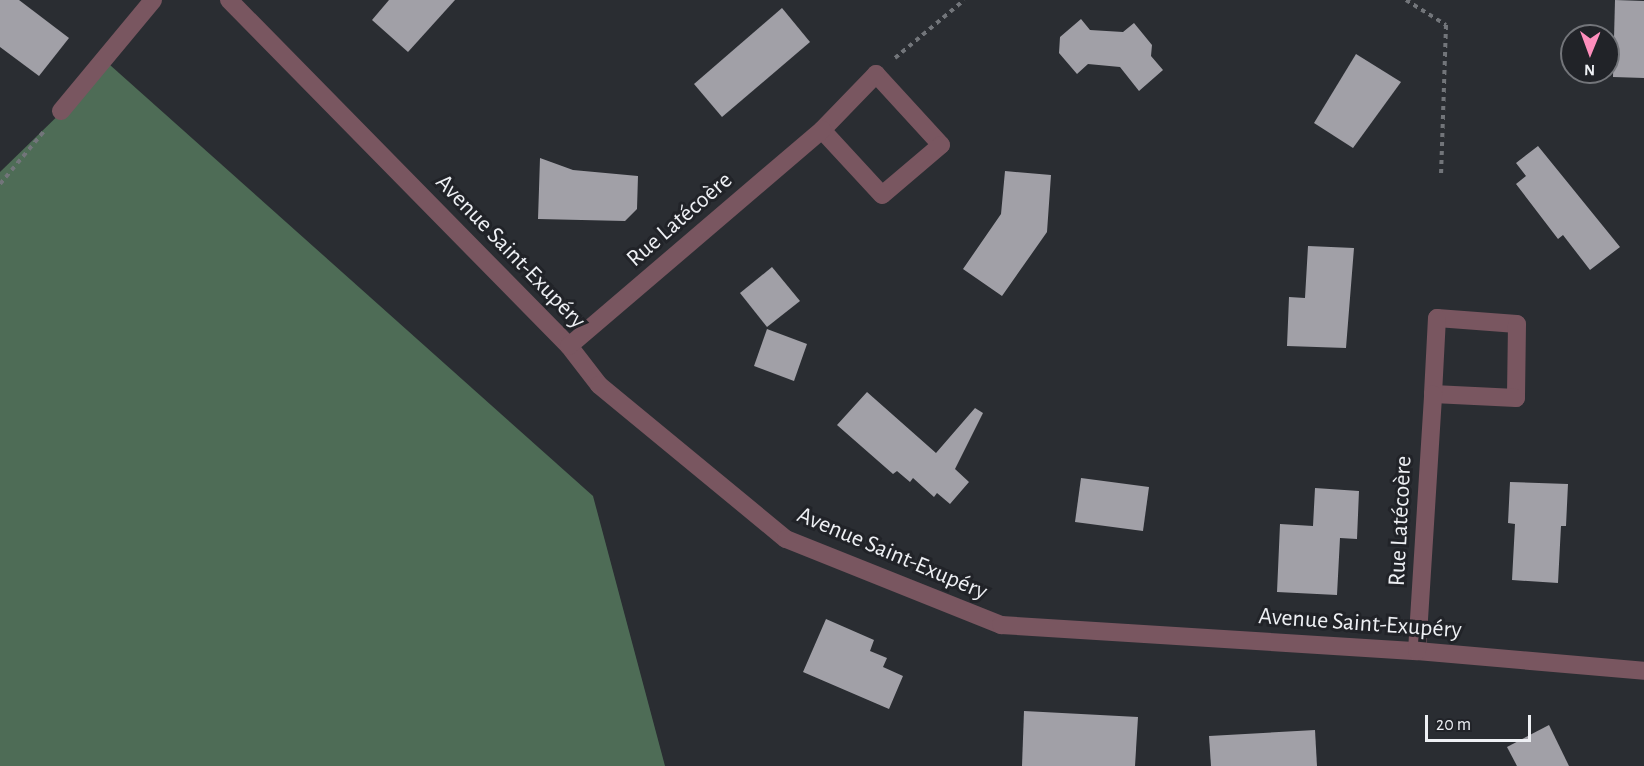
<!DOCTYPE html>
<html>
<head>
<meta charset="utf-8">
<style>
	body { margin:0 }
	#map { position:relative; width:1644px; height:766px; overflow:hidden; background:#2a2d32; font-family:"Alegreya Sans",sans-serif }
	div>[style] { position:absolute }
	.forest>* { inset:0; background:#4e6c56 }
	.building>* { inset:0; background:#a1a0a7 }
	.path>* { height:4px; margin-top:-2px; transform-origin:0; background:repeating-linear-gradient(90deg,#72757a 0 4.5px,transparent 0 9px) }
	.minor>* { height:18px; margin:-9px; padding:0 9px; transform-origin:9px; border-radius:9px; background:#795660 }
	span { translate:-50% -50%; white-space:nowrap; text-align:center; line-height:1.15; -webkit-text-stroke:6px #212328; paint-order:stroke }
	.street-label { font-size:24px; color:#eef0f4 }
	.north { position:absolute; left:1560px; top:24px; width:60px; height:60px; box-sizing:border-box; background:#212328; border:2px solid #73757a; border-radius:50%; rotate:181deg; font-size:16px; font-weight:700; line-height:24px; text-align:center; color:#eef0f4 }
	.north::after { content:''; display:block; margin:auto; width:21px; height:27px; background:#fe8ebc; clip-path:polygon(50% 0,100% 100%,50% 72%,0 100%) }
	.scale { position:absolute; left:1425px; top:715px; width:106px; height:27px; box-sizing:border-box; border:3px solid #eef0f4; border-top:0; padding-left:8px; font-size:18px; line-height:21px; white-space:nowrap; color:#eef0f4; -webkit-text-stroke:4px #212328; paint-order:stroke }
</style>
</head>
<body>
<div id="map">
	<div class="forest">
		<i style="clip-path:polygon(110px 65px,593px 496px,665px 766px,0 766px,0 172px)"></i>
	</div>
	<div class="building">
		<i style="clip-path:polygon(0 0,19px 0,69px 38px,39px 76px,0 47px)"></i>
		<i style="clip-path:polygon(389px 0,455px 0,408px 52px,372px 20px)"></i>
		<i style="clip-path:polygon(1615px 0,1644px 1px,1644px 78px,1613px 77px)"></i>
		<i style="clip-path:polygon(782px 8px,810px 42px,722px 117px,694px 84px)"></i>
		<i style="clip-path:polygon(1081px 19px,1090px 30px,1123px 32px,1134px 23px,1152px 45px,1151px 56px,1163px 70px,1139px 91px,1120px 67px,1088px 64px,1077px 74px,1059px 53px,1060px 37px)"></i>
		<i style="clip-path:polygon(1356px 54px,1401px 82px,1353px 148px,1314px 123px)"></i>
		<i style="clip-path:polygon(1538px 146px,1620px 247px,1590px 270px,1563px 235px,1558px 239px,1516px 184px,1526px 176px,1516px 163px)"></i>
		<i style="clip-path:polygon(540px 158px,573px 170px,638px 176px,637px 209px,625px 221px,538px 219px)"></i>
		<i style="clip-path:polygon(1005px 171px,1051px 175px,1047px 232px,1002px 296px,963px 269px,1001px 214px)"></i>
		<i style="clip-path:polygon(1308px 246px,1354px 248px,1346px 348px,1287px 346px,1289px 297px,1305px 298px)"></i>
		<i style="clip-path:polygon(772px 267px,800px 301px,767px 327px,740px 293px)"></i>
		<i style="clip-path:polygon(767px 329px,807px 344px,794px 381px,754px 366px)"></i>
		<i style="clip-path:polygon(867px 392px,936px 453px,975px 408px,983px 413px,955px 469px,969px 482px,950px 504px,937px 493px,934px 497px,913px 478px,910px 482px,897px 471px,893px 474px,837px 425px)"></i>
		<i style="clip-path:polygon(1081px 478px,1149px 487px,1143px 531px,1075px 522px)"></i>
		<i style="clip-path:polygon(1510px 482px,1568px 484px,1566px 526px,1561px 526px,1558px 583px,1512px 580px,1515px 524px,1508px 523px)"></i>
		<i style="clip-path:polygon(1315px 488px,1359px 491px,1357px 539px,1340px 538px,1337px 595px,1277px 592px,1280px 524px,1313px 526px)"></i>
		<i style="clip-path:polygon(826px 619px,874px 640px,870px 651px,887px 658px,883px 667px,903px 676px,889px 709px,803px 672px)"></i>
		<i style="clip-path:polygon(1024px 711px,1138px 717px,1135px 766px,1022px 766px)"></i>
		<i style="clip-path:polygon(1549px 725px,1569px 766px,1517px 766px,1507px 747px)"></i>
		<i style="clip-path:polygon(1315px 730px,1317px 766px,1211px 766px,1209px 736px)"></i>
	</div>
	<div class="path">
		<i style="left:1406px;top:0;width:47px;rotate:32deg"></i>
		<i style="left:1446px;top:25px;width:149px;rotate:91.9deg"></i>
		<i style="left:895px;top:58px;width:90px;rotate:-40deg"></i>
		<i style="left:0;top:184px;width:70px;rotate:-50.2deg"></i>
	</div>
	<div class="minor">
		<i style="left:229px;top:0;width:485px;rotate:45.5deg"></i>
		<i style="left:569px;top:346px;width:49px;rotate:52.4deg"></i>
		<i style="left:599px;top:385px;width:242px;rotate:39.5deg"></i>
		<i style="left:786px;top:539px;width:232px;rotate:21.8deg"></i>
		<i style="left:1001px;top:625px;width:417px;rotate:3.6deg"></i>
		<i style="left:1417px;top:651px;width:228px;rotate:5deg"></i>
		<i style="left:876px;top:74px;width:96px;rotate:47.5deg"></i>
		<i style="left:941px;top:145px;width:77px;rotate:139.7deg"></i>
		<i style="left:882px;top:195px;width:88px;rotate:-132.7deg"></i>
		<i style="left:822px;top:130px;width:78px;rotate:-46deg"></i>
		<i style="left:61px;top:111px;width:144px;rotate:-50.3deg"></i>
		<i style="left:1437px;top:318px;width:80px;rotate:4.3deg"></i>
		<i style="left:1517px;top:324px;width:74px;rotate:90.8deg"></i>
		<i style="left:1516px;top:398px;width:83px;rotate:-177.2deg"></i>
		<i style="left:1433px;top:394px;width:76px;rotate:-87deg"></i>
		<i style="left:569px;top:346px;width:333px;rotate:-40.5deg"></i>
		<i style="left:1417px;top:651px;width:257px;rotate:-86.4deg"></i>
	</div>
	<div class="street-label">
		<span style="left:680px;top:220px;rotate:-41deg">Rue Latécoère</span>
		<span style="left:510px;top:252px;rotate:46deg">Avenue Saint-Exupéry</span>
		<span style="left:1401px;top:521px;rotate:-87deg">Rue Latécoère</span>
		<span style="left:892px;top:554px;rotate:23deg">Avenue Saint-Exupéry</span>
		<span style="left:1360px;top:624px;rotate:4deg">Avenue Saint-Exupéry</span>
	</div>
	<div class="north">N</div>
	<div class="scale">20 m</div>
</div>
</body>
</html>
